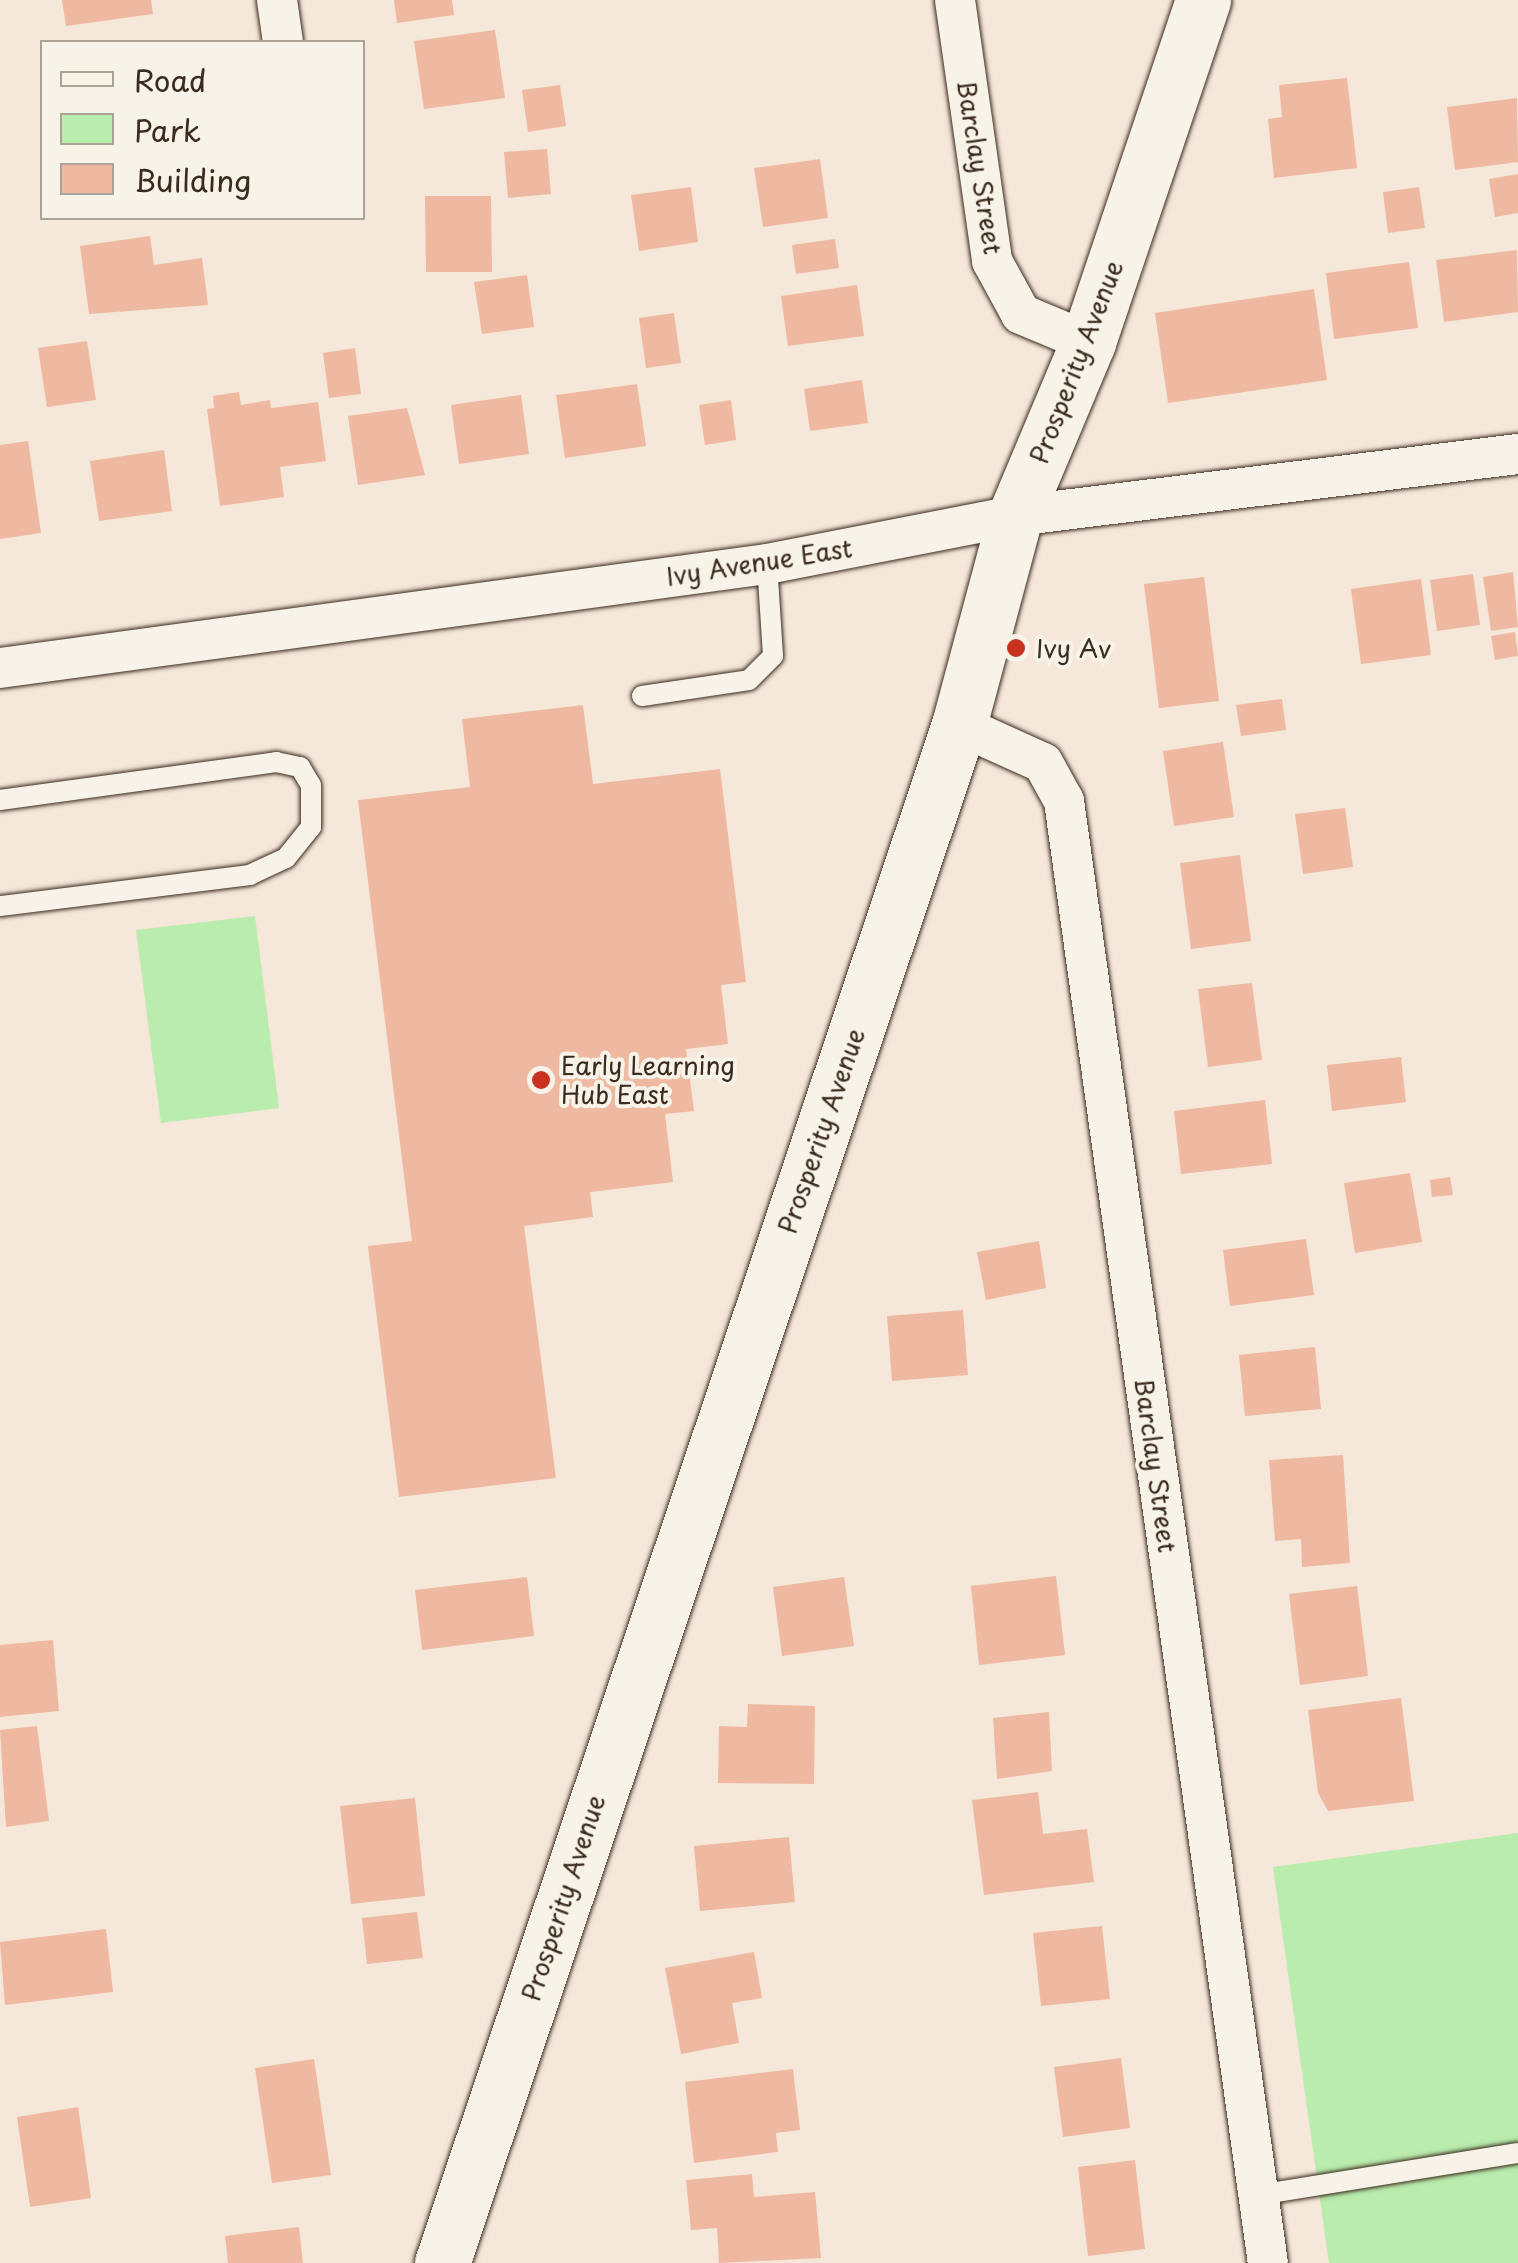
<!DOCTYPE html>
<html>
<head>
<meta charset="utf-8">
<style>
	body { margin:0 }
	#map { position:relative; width:1518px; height:2263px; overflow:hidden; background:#f5e7da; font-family:"Playpen Sans",sans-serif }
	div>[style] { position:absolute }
	.green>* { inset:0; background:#b9ecad }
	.building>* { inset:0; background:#eeb9a0 }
	.roads { filter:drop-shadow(0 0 2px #3b2a1e) drop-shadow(0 0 2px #3b2a1e) }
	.lane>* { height:20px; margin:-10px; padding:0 10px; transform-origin:10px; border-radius:10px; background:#f7f3e8 }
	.street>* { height:40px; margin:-20px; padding:0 20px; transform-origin:20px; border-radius:20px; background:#f7f3e8 }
	.secondary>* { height:55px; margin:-27.5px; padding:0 27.5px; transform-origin:27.5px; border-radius:27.5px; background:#f7f3e8 }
	.dots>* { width:28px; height:28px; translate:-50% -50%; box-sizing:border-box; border:5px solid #f7f3e8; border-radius:50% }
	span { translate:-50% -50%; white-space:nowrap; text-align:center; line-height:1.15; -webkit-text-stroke:8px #f7f3e8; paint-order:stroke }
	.street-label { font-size:25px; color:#3b2a1e }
	.poi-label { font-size:25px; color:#3b2a1e }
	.left { translate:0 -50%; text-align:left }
	.legend { position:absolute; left:40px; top:40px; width:325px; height:180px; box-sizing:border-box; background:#f7f3e8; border:2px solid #aca397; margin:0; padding:12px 18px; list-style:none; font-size:30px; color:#3b2a1e }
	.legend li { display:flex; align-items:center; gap:20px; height:50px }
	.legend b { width:50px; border:2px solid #aca397 }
</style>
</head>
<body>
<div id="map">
	<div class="green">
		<i style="clip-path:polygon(255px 916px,279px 1108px,161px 1123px,136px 930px)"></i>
		<i style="clip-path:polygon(1518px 1833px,1518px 2263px,1329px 2263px,1273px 1867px)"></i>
	</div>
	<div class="building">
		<i style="clip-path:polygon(62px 0,151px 0,153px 14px,66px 26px)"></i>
		<i style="clip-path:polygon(394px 0,452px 0,454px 15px,397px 23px)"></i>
		<i style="clip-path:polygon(495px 30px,505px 98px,424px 109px,414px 41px)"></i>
		<i style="clip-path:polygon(1347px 78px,1357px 168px,1274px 178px,1268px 119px,1282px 117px,1279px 85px)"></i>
		<i style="clip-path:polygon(560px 85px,566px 126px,528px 132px,522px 90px)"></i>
		<i style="clip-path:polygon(1517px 98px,1518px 162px,1455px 170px,1447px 107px)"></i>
		<i style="clip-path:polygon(547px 149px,551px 194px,508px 198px,504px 152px)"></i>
		<i style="clip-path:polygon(820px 159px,828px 218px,763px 227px,754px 168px)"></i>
		<i style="clip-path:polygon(1518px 174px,1518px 213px,1495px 217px,1489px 179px)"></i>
		<i style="clip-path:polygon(691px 187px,698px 242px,639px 251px,631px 195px)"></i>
		<i style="clip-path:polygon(1419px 187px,1425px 228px,1388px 233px,1383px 192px)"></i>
		<i style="clip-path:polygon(425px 196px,491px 196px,492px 272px,426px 272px)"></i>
		<i style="clip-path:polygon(150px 236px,154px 265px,202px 258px,208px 305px,89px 314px,80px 246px)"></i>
		<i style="clip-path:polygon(835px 239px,839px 268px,796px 274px,792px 245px)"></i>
		<i style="clip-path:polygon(1517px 250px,1518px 312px,1444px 322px,1436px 260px)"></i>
		<i style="clip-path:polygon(1409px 262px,1418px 328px,1334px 339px,1326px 273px)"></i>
		<i style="clip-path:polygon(527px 275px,534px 327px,482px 334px,474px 282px)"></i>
		<i style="clip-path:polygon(857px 285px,864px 336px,788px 346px,781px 296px)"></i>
		<i style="clip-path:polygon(1314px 289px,1327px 380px,1168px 403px,1155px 313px)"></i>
		<i style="clip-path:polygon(674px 313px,681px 363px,646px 368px,639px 318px)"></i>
		<i style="clip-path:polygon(87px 341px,96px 400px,47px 407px,38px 348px)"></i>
		<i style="clip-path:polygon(355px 348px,361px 394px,329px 398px,323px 353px)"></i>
		<i style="clip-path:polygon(862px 380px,868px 423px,810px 431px,804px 389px)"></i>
		<i style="clip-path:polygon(637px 384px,646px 446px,565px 458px,556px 395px)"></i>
		<i style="clip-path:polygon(239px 392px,241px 405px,270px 400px,271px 408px,318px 402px,326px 461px,280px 467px,284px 497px,220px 506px,207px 409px,214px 408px,213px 396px)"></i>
		<i style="clip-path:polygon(521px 395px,529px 454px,459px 464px,451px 405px)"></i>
		<i style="clip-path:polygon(731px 400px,736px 440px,705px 445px,699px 405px)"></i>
		<i style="clip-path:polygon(407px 408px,425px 475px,358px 485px,348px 416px)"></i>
		<i style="clip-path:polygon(28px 441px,41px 533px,0 539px,0 445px)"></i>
		<i style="clip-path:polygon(164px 450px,172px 511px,99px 521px,90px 461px)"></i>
		<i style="clip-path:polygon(1513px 572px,1518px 627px,1491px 631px,1483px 577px)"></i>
		<i style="clip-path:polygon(1473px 574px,1480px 625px,1437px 631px,1430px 580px)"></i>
		<i style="clip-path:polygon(1204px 577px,1219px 701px,1159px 708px,1144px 584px)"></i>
		<i style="clip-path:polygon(1421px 579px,1431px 655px,1361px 664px,1351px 589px)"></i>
		<i style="clip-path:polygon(1515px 632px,1518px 656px,1495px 660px,1491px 636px)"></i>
		<i style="clip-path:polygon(1282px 699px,1286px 730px,1241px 736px,1236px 705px)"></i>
		<i style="clip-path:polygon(583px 705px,593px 784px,720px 769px,746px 982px,721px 985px,728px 1044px,686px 1049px,694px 1111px,665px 1114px,673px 1182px,590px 1192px,593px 1217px,524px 1226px,556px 1478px,399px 1497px,368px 1246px,412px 1241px,358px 800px,470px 787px,462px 719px)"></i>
		<i style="clip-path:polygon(1223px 742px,1234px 817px,1174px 826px,1163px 751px)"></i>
		<i style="clip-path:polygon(1345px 808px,1353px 867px,1303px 874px,1295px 814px)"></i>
		<i style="clip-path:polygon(1240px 855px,1251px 941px,1191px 949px,1180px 863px)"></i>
		<i style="clip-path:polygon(1252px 983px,1262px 1060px,1208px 1067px,1198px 989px)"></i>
		<i style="clip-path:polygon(1401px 1057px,1406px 1102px,1332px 1111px,1327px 1065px)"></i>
		<i style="clip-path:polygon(1265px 1100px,1272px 1164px,1181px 1174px,1174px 1111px)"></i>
		<i style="clip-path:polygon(1410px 1173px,1422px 1242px,1355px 1253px,1344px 1183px)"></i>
		<i style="clip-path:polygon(1450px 1177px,1453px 1195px,1432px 1197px,1430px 1180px)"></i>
		<i style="clip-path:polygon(1306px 1239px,1314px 1295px,1230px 1306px,1223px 1250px)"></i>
		<i style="clip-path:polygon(1039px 1241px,1046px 1288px,986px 1300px,977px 1252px)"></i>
		<i style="clip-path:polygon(963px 1310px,968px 1375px,892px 1381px,887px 1316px)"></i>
		<i style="clip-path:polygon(1315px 1347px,1321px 1409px,1245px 1416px,1239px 1355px)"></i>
		<i style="clip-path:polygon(1343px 1455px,1350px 1563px,1302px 1567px,1301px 1539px,1275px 1541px,1269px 1460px)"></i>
		<i style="clip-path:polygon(1056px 1576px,1065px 1655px,979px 1665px,971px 1586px)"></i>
		<i style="clip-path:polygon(527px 1577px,534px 1636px,422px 1650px,415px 1590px)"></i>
		<i style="clip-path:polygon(844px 1577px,854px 1646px,782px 1656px,773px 1587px)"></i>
		<i style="clip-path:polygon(1357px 1586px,1368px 1676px,1300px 1685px,1289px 1594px)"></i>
		<i style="clip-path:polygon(53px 1640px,59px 1711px,0 1717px,0 1645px)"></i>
		<i style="clip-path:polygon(1401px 1698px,1414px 1801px,1328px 1811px,1318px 1793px,1308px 1710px)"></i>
		<i style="clip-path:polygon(748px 1704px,815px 1706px,814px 1784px,718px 1783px,719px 1726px,747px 1727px)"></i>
		<i style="clip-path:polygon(1049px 1712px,1052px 1771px,997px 1779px,993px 1718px)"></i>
		<i style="clip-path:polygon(37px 1726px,49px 1821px,6px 1827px,0 1730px)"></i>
		<i style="clip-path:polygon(1038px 1792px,1043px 1834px,1087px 1829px,1094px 1882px,984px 1895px,972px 1800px)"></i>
		<i style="clip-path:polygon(415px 1798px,425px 1896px,351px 1904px,340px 1806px)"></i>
		<i style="clip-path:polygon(789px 1837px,795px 1902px,700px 1911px,694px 1846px)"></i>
		<i style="clip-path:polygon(417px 1912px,423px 1958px,367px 1964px,362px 1918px)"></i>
		<i style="clip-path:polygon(1102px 1926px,1110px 1999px,1041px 2006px,1033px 1933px)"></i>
		<i style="clip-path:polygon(106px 1929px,113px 1992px,5px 2005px,0 1942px)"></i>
		<i style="clip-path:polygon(754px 1952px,762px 1998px,732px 2003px,739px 2043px,681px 2054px,665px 1968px)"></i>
		<i style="clip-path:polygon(1121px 2058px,1130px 2128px,1063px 2137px,1054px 2067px)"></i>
		<i style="clip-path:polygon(314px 2059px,331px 2175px,272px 2183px,255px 2068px)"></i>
		<i style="clip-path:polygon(793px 2069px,800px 2130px,776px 2133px,778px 2152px,694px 2163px,685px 2082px)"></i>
		<i style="clip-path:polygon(78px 2107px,91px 2198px,30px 2207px,17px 2117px)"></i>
		<i style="clip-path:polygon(1135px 2160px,1145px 2249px,1088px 2256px,1078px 2167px)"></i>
		<i style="clip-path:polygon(752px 2174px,754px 2197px,815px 2192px,821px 2258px,719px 2263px,717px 2228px,691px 2230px,686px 2180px)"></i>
		<i style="clip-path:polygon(299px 2227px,303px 2263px,228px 2263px,225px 2236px)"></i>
	</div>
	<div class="roads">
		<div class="lane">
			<i style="left:642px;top:696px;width:108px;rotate:-8.5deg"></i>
			<i style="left:749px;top:680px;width:34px;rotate:-45deg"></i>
			<i style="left:773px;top:656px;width:92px;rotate:-93.7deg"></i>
			<i style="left:0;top:800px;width:279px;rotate:-7.8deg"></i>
			<i style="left:276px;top:762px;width:25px;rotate:12deg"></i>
			<i style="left:300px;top:767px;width:21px;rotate:59deg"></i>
			<i style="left:311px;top:785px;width:42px;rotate:90deg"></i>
			<i style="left:311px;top:827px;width:40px;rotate:129deg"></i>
			<i style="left:286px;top:858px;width:40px;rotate:155deg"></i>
			<i style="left:250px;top:875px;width:252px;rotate:172.9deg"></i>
			<i style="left:1258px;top:2195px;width:263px;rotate:-9.2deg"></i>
		</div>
		<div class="street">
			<i style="left:277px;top:0;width:42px;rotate:81.9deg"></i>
			<i style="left:955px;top:0;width:264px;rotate:81.9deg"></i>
			<i style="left:992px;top:261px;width:60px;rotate:61.3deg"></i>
			<i style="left:1021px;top:314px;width:73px;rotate:22.7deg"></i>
			<i style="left:0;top:668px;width:774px;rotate:-7.72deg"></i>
			<i style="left:767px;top:564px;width:253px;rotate:-11deg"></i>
			<i style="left:1015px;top:516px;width:507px;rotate:-7.03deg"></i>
			<i style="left:959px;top:725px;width:92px;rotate:24.3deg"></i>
			<i style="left:1043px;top:763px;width:43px;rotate:61.1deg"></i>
			<i style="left:1064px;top:801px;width:1476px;rotate:82.06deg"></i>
		</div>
		<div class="secondary">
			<i style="left:442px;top:2263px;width:1623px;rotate:-71.42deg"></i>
			<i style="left:959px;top:725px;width:216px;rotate:-75deg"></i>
			<i style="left:1015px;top:516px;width:189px;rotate:-67.2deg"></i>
			<i style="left:1088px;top:342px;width:361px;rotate:-71.4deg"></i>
		</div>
	</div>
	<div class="dots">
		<i style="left:1016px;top:648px;background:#c8321e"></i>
		<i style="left:541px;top:1080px;background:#c8321e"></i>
	</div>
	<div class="street-label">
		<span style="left:980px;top:167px;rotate:81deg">Barclay Street</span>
		<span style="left:1076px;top:362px;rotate:-69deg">Prosperity Avenue</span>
		<span style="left:759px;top:562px;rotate:-9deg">Ivy Avenue East</span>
		<span style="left:821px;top:1131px;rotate:-71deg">Prosperity Avenue</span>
		<span style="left:1156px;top:1465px;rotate:82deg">Barclay Street</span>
		<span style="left:563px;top:1898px;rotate:-72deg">Prosperity Avenue</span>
	</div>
	<div class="poi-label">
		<span class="left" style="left:1036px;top:648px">Ivy Av</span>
		<span class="left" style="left:561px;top:1080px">Early Learning<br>Hub East</span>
	</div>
	<ul class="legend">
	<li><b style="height:12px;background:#f7f3e8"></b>Road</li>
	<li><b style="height:28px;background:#b9ecad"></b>Park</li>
	<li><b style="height:28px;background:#eeb9a0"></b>Building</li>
	</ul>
</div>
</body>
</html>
